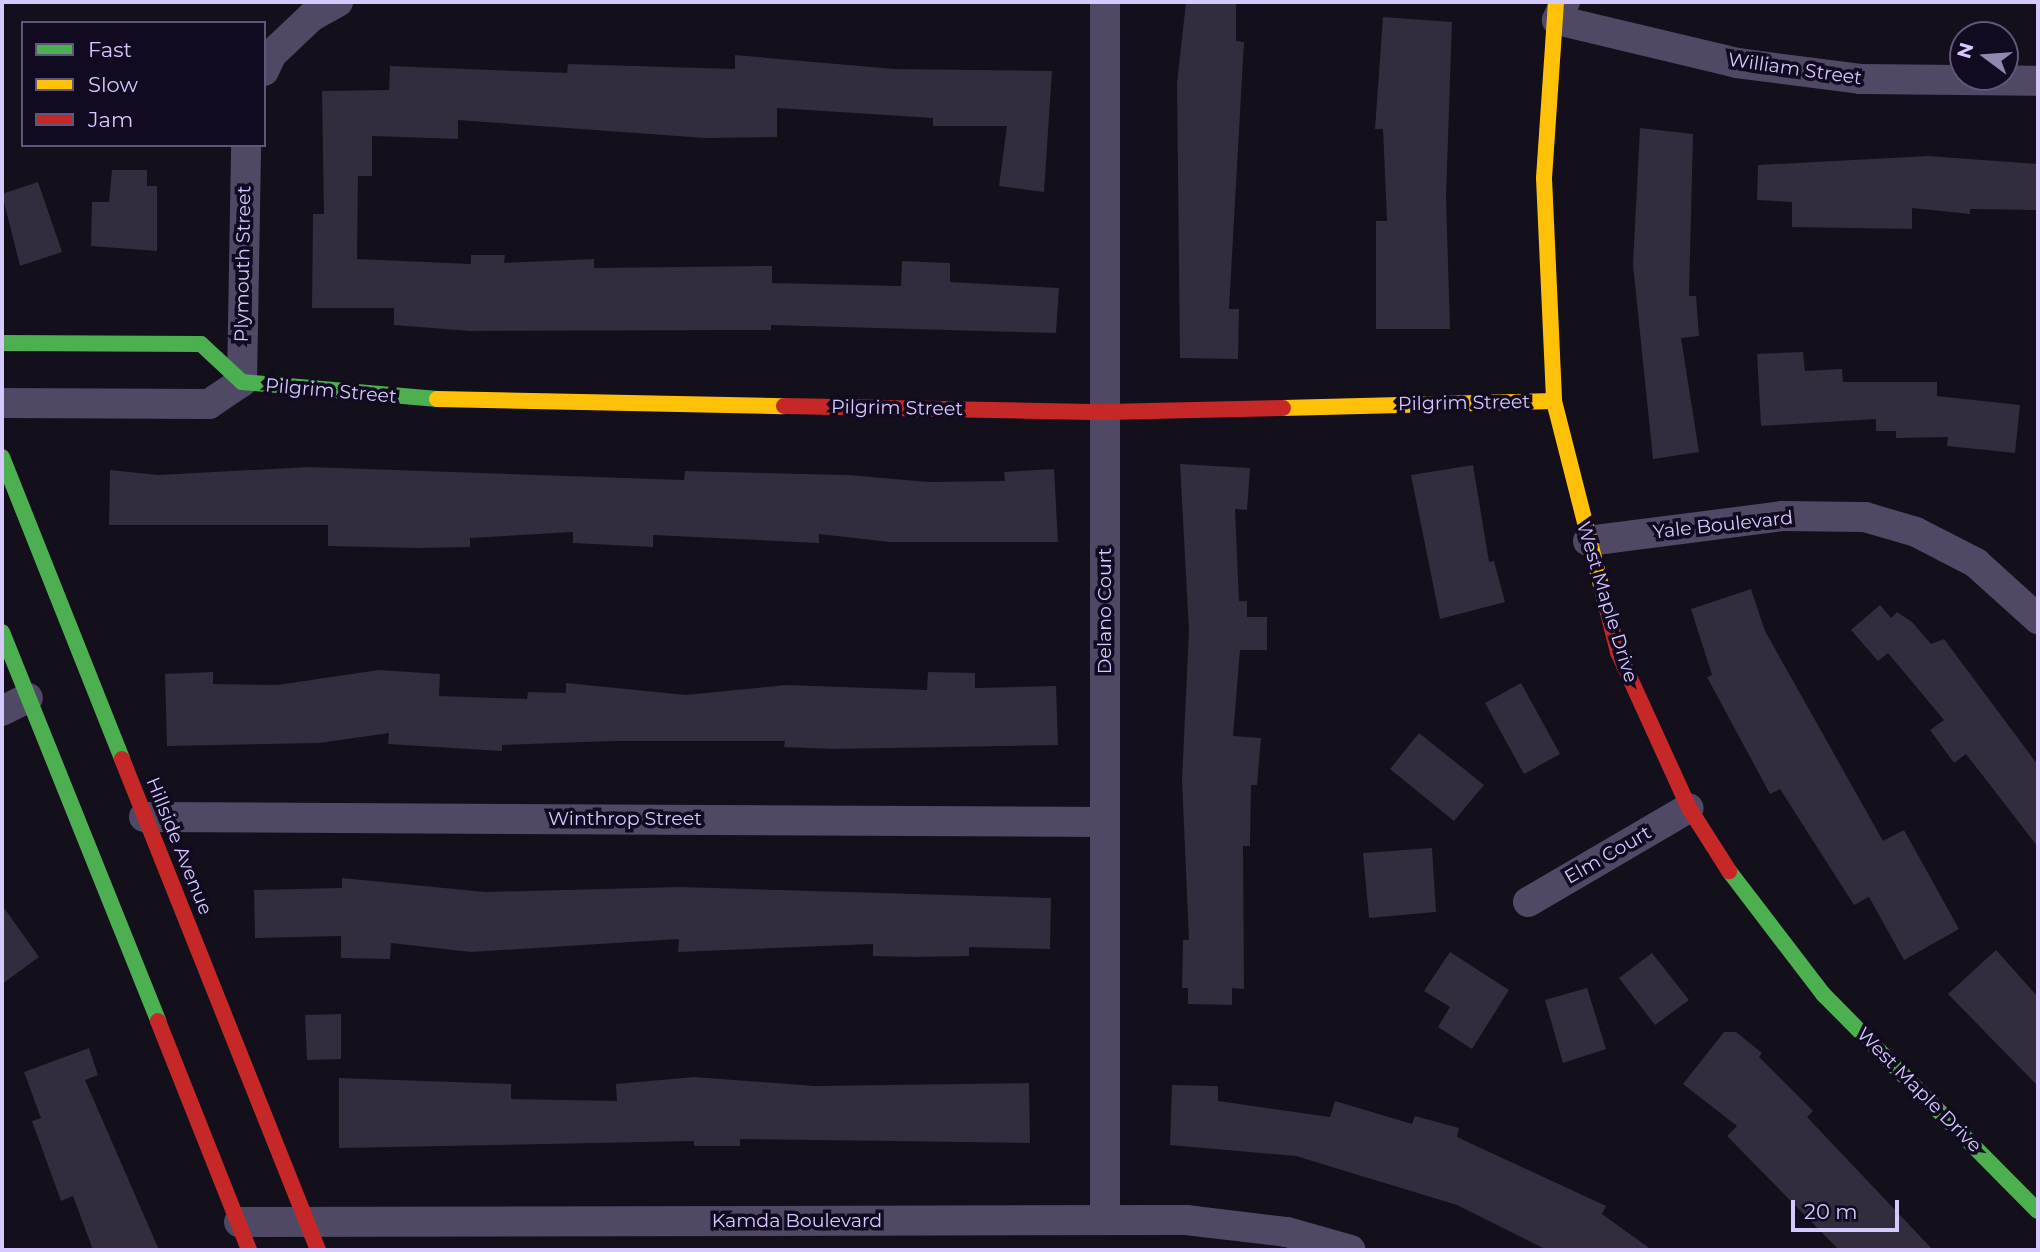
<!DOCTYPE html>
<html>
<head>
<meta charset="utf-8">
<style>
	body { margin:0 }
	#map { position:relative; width:2040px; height:1252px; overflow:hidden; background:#130f1b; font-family:Montserrat,sans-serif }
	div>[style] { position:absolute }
	.building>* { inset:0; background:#312c3e }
	.street>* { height:30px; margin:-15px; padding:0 15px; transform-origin:15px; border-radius:15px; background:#4f4965 }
	.fast>* { height:16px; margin:-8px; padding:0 8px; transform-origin:8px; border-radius:8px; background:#4caf50 }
	.slow>* { height:16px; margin:-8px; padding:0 8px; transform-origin:8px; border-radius:8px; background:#ffc107 }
	.jam>* { height:16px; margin:-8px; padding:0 8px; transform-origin:8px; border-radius:8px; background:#c62828 }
	span { translate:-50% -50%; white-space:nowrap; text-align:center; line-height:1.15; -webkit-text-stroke:7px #110a20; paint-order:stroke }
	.street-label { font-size:19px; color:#d7c9ff }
	.frame { position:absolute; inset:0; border:4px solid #d7c9ff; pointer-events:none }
	.legend { position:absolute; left:21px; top:21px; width:245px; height:126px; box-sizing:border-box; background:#110a20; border:2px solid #605679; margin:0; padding:9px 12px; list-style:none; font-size:21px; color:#d7c9ff }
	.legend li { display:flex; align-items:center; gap:14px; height:35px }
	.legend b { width:35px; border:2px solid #605679 }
	.north { position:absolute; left:1949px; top:21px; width:70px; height:70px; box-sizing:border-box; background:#110a20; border:2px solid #605679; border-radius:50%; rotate:286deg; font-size:19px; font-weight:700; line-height:28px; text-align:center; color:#d7c9ff }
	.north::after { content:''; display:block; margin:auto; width:24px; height:32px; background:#9288af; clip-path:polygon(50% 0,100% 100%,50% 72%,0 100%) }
	.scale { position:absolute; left:1791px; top:1200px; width:108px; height:32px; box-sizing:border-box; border:4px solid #d7c9ff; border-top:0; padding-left:9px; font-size:21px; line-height:24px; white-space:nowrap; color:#d7c9ff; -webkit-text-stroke:5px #110a20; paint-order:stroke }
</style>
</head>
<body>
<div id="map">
	<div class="building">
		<i style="clip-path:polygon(1186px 2px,1236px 2px,1236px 41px,1244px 42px,1229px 309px,1239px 309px,1238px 359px,1180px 358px,1177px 83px)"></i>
		<i style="clip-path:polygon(1383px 17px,1452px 22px,1446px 196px,1450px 329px,1376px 329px,1376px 221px,1387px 221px,1383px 129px,1375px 129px)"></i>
		<i style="clip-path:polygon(735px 55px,894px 69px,1052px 71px,1044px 192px,999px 186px,1007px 126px,933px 126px,933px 118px,777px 108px,777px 137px,705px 138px,458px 120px,458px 139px,372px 136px,372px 176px,358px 176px,357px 259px,471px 264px,471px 255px,505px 255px,504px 263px,594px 259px,594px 268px,772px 266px,772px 283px,901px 286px,902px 261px,950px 263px,950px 282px,1059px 288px,1056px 333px,771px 325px,771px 330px,470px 331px,394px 325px,394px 308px,312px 308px,313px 214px,324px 214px,322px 91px,389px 90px,390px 66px,567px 73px,568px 64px,735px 69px)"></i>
		<i style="clip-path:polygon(1640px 128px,1693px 134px,1689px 296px,1696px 296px,1699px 336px,1681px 338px,1699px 452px,1653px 459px,1633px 265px)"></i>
		<i style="clip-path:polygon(1928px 156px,2038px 164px,2038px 210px,1970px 209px,1970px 214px,1912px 208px,1912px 229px,1792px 227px,1792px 202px,1757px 200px,1758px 165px)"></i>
		<i style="clip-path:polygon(112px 170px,147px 170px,147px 186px,157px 186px,157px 251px,91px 246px,92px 202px,109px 202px)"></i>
		<i style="clip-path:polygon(38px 182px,62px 252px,20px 266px,2px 194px)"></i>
		<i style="clip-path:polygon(1803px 352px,1805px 371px,1842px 369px,1843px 382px,1937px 382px,1937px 396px,2020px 405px,2015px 453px,1947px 446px,1948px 437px,1896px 438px,1896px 431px,1876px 431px,1876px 419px,1761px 426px,1757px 354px)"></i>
		<i style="clip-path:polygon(1180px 464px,1250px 468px,1247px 510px,1235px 509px,1239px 601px,1247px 601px,1247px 617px,1267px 617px,1267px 650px,1240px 650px,1233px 736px,1261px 738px,1257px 785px,1251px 785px,1250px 846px,1243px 846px,1244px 989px,1232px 988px,1232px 1005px,1188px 1004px,1188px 988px,1182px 988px,1183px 940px,1189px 940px,1182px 780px,1189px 631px)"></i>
		<i style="clip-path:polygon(1473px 465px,1489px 562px,1494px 561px,1505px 602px,1440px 619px,1411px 475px)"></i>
		<i style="clip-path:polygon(309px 467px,684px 480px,685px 471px,848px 475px,928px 482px,1005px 481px,1004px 472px,1054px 469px,1058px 542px,890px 542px,819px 534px,819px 543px,653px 535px,653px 547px,573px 543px,573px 532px,470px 538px,470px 547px,417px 548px,328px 546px,328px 525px,109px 525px,110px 470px,158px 475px)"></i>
		<i style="clip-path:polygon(1751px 589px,1765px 631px,1883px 841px,1904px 830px,1959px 929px,1904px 960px,1869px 897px,1854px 905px,1780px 789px,1770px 794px,1707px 677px,1712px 675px,1691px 609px)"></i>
		<i style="clip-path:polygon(1880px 605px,1891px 618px,1897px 612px,1912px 622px,1931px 644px,1944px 639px,2038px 765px,2038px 847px,1966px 754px,1954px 763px,1930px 730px,1944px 720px,1888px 653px,1878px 661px,1851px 630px)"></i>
		<i style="clip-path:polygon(379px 670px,440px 674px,439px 696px,527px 699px,528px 692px,566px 693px,566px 683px,686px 695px,786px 685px,927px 690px,928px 672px,975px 673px,975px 688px,1056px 686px,1058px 745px,832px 749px,784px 747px,785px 741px,613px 741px,502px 745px,502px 751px,388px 744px,389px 733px,319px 743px,167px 746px,165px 674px,213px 672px,213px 684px,277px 685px)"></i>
		<i style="clip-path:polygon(1521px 683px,1560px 754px,1524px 774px,1485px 703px)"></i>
		<i style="clip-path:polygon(1419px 733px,1484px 785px,1454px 821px,1390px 769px)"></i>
		<i style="clip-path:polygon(1432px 848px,1436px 912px,1369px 918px,1363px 853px)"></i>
		<i style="clip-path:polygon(342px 878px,485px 892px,680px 887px,1051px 898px,1050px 949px,969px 947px,969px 956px,916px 957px,873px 956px,873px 944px,678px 952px,679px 939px,471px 952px,391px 943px,390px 959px,341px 958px,341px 936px,255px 938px,254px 890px,342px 888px)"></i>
		<i style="clip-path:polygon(2px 905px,39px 957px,2px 984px)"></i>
		<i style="clip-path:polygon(1996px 950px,2038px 997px,2038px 1086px,1948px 994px)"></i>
		<i style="clip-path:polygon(1450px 952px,1509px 990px,1472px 1049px,1438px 1027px,1450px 1007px,1424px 991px)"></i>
		<i style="clip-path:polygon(1652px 953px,1689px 1000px,1655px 1025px,1619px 978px)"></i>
		<i style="clip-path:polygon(1587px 988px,1606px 1049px,1563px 1063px,1545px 1000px)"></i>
		<i style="clip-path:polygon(341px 1014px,341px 1059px,307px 1060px,305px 1015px)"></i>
		<i style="clip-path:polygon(1724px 1032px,1736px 1032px,1762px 1053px,1759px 1057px,1813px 1111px,1807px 1117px,1933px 1250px,1839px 1250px,1727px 1136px,1737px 1126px,1683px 1084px)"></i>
		<i style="clip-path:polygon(89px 1048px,98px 1075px,85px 1080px,159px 1250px,93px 1250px,73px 1196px,61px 1201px,32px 1121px,41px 1118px,24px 1072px)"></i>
		<i style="clip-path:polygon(694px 1077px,815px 1086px,1029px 1083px,1030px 1143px,740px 1139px,740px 1146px,694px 1146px,694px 1141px,339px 1148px,339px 1078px,511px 1084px,511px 1099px,617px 1101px,616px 1084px)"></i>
		<i style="clip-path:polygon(1172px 1085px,1218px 1086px,1218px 1101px,1330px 1117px,1335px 1101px,1412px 1124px,1415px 1116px,1459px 1128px,1457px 1137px,1606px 1206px,1602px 1214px,1652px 1250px,1547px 1250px,1457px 1205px,1296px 1156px,1170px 1145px)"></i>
	</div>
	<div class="street">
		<i style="left:1565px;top:2px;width:20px;rotate:114deg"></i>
		<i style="left:1557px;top:20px;width:185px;rotate:13.4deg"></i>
		<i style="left:1737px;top:63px;width:124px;rotate:7.4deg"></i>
		<i style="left:1860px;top:79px;width:178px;rotate:0.6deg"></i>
		<i style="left:264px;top:71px;width:19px;rotate:-65deg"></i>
		<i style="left:272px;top:54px;width:54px;rotate:-43.5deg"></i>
		<i style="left:311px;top:17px;width:31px;rotate:-29deg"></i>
		<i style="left:2px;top:403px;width:207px;rotate:0.3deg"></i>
		<i style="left:209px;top:404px;width:40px;rotate:-34deg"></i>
		<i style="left:242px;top:382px;width:237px;rotate:-89deg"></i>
		<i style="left:1588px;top:541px;width:196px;rotate:-7.3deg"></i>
		<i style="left:1782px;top:516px;width:83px;rotate:0.7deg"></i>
		<i style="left:1865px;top:517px;width:53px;rotate:16.4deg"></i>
		<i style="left:1916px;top:532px;width:68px;rotate:27.3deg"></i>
		<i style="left:1976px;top:563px;width:84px;rotate:42.1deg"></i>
		<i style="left:2px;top:711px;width:29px;rotate:-27deg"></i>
		<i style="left:144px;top:817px;width:961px;rotate:0.3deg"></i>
		<i style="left:1528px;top:902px;width:186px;rotate:-30.3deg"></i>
		<i style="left:1105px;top:1220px;width:1218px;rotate:-90deg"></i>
		<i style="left:239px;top:1222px;width:947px;rotate:-0.12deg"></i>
		<i style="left:1186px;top:1220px;width:102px;rotate:6.8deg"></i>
		<i style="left:1287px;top:1232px;width:66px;rotate:15.7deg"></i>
	</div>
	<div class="fast">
		<i style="left:2px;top:343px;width:199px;rotate:0.3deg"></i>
		<i style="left:201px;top:344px;width:56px;rotate:42.8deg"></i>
		<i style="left:242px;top:382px;width:196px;rotate:5deg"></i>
		<i style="left:2px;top:457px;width:325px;rotate:68.3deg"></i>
		<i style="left:2px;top:632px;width:419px;rotate:68.1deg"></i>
		<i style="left:1729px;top:871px;width:155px;rotate:52.6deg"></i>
		<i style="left:1823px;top:994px;width:305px;rotate:45.3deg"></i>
	</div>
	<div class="slow">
		<i style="left:1556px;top:2px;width:176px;rotate:93.9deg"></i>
		<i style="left:1544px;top:178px;width:223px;rotate:87.4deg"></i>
		<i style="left:1554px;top:401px;width:206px;rotate:75.7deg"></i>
		<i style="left:437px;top:399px;width:347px;rotate:1.2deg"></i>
		<i style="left:1283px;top:408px;width:271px;rotate:-1.5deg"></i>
	</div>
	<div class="jam">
		<i style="left:784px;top:406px;width:321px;rotate:1.1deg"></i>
		<i style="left:1105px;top:412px;width:178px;rotate:-1.3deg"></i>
		<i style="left:1605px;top:601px;width:53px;rotate:75.7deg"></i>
		<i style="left:1618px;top:652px;width:171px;rotate:65.5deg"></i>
		<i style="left:1689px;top:808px;width:75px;rotate:57.6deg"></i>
		<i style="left:122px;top:759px;width:529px;rotate:68.24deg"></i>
		<i style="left:158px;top:1021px;width:246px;rotate:68.3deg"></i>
	</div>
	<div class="street-label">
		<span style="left:1795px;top:69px;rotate:8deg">William Street</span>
		<span style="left:243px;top:264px;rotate:-89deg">Plymouth Street</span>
		<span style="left:331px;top:391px;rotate:5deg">Pilgrim Street</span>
		<span style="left:1464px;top:403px;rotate:-1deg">Pilgrim Street</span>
		<span style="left:897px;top:408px;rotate:1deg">Pilgrim Street</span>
		<span style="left:1723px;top:525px;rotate:-6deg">Yale Boulevard</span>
		<span style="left:1607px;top:602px;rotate:73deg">West Maple Drive</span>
		<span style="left:1105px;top:611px;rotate:-90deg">Delano Court</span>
		<span style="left:625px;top:819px">Winthrop Street</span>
		<span style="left:179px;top:846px;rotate:68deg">Hillside Avenue</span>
		<span style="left:1608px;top:855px;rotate:-30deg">Elm Court</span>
		<span style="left:1919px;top:1090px;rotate:45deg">West Maple Drive</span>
		<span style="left:797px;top:1221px">Kamda Boulevard</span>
	</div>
	<div class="frame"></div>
	<ul class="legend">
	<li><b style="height:9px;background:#4caf50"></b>Fast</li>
	<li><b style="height:9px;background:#ffc107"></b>Slow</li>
	<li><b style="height:9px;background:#c62828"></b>Jam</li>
	</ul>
	<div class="north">N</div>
	<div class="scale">20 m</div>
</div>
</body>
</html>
